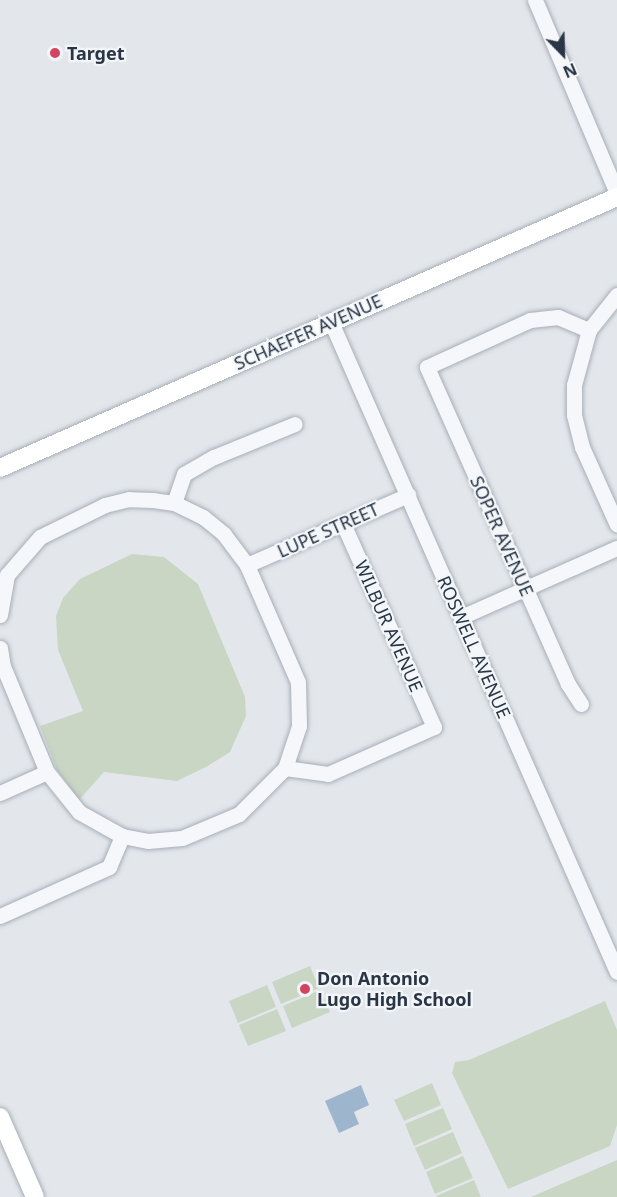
<!DOCTYPE html>
<html>
<head>
<meta charset="utf-8">
<style>
	body { margin:0 }
	#map { position:relative; width:617px; height:1197px; overflow:hidden; background:#e3e7ec; font-family:"Noto Sans",sans-serif }
	div>[style] { position:absolute }
	.green>* { inset:0; background:#c9d6c4 }
	.water>* { inset:0; background:#9db6cd }
	.roads { filter:drop-shadow(0 0 2px #a8aeb7) drop-shadow(0 0 2px #a8aeb7) }
	.minor>* { height:15px; margin:-7.5px; padding:0 7.5px; transform-origin:7.5px; border-radius:7.5px; background:#f6f7fa }
	.major>* { height:18px; margin:-9px; padding:0 9px; transform-origin:9px; border-radius:9px; background:#fff }
	.dots>* { width:16px; height:16px; translate:-50% -50%; box-sizing:border-box; border:3px solid #f3f6f9; border-radius:50% }
	span { translate:-50% -50%; white-space:nowrap; text-align:center; line-height:1.15; -webkit-text-stroke:4.5px #f3f6f9; paint-order:stroke }
	.poi-label { font-size:18px; color:#2a3545; font-weight:700 }
	.left { translate:0 -50%; text-align:left }
	.street-label { font-size:18px; color:#2a3545 }
	.north { position:absolute; left:533px; top:24px; width:60px; height:60px; -webkit-text-stroke:4px #f3f6f9; paint-order:stroke; rotate:157deg; font-size:16px; font-weight:700; line-height:24px; text-align:center; color:#2a3545 }
	.north::after { content:''; display:block; margin:auto; width:21px; height:27px; background:#2a3545; clip-path:polygon(50% 0,100% 100%,50% 72%,0 100%) }
</style>
</head>
<body>
<div id="map">
	<div class="green">
		<i style="clip-path:polygon(132px 554px,164px 557px,198px 584px,245px 697px,246px 716px,230px 752px,206px 767px,177px 781px,104px 772px,79px 800px,57px 770px,40px 726px,83px 711px,58px 650px,56px 616px,63px 598px,80px 579px)"></i>
		<i style="clip-path:polygon(310px 966px,319px 988px,281px 1004px,272px 982px)"></i>
		<i style="clip-path:polygon(267px 985px,276px 1007px,238px 1023px,229px 1001px)"></i>
		<i style="clip-path:polygon(320px 990px,330px 1012px,292px 1028px,283px 1006px)"></i>
		<i style="clip-path:polygon(605px 1001px,617px 1030px,617px 1125px,610px 1146px,508px 1189px,452px 1073px,455px 1062px,469px 1060px)"></i>
		<i style="clip-path:polygon(277px 1009px,286px 1031px,248px 1046px,239px 1025px)"></i>
		<i style="clip-path:polygon(432px 1083px,441px 1105px,404px 1121px,394px 1100px)"></i>
		<i style="clip-path:polygon(443px 1108px,452px 1129px,414px 1146px,405px 1124px)"></i>
		<i style="clip-path:polygon(453px 1132px,462px 1153px,425px 1170px,415px 1148px)"></i>
		<i style="clip-path:polygon(463px 1156px,473px 1178px,435px 1194px,426px 1172px)"></i>
		<i style="clip-path:polygon(617px 1160px,617px 1197px,531px 1197px)"></i>
		<i style="clip-path:polygon(474px 1180px,481px 1197px,437px 1197px,436px 1196px)"></i>
	</div>
	<div class="water">
		<i style="clip-path:polygon(361px 1085px,369px 1105px,354px 1112px,359px 1124px,339px 1133px,325px 1101px)"></i>
	</div>
	<div class="roads">
		<div class="minor">
			<i style="left:535px;top:0;width:210px;rotate:67deg"></i>
			<i style="left:617px;top:295px;width:45px;rotate:128.7deg"></i>
			<i style="left:589px;top:330px;width:57px;rotate:105.3deg"></i>
			<i style="left:574px;top:385px;width:30px;rotate:90deg"></i>
			<i style="left:574px;top:415px;width:33px;rotate:76deg"></i>
			<i style="left:582px;top:447px;width:85px;rotate:65.8deg"></i>
			<i style="left:331px;top:322px;width:710px;rotate:66.25deg"></i>
			<i style="left:174px;top:503px;width:31px;rotate:-71deg"></i>
			<i style="left:184px;top:474px;width:34px;rotate:-30deg"></i>
			<i style="left:214px;top:457px;width:87px;rotate:-22.2deg"></i>
			<i style="left:247px;top:565px;width:176px;rotate:-23.5deg"></i>
			<i style="left:0;top:615px;width:41px;rotate:-80.1deg"></i>
			<i style="left:461px;top:617px;width:171px;rotate:-23.9deg"></i>
			<i style="left:0;top:648px;width:18px;rotate:81deg"></i>
			<i style="left:3px;top:666px;width:115px;rotate:67.5deg"></i>
			<i style="left:47px;top:772px;width:51px;rotate:51.3deg"></i>
			<i style="left:79px;top:812px;width:49px;rotate:29.2deg"></i>
			<i style="left:122px;top:836px;width:26px;rotate:11deg"></i>
			<i style="left:148px;top:841px;width:34px;rotate:-5deg"></i>
			<i style="left:182px;top:838px;width:62px;rotate:-22.8deg"></i>
			<i style="left:239px;top:814px;width:65px;rotate:-45deg"></i>
			<i style="left:285px;top:768px;width:44px;rotate:-71.6deg"></i>
			<i style="left:299px;top:726px;width:44px;rotate:-91.3deg"></i>
			<i style="left:298px;top:682px;width:128px;rotate:-113.6deg"></i>
			<i style="left:247px;top:565px;width:39px;rotate:-127deg"></i>
			<i style="left:224px;top:534px;width:27px;rotate:-141deg"></i>
			<i style="left:203px;top:517px;width:32px;rotate:-154deg"></i>
			<i style="left:174px;top:503px;width:21px;rotate:-172deg"></i>
			<i style="left:153px;top:500px;width:24px;rotate:-178deg"></i>
			<i style="left:129px;top:499px;width:25px;rotate:166deg"></i>
			<i style="left:105px;top:505px;width:72px;rotate:153.8deg"></i>
			<i style="left:40px;top:537px;width:50px;rotate:131deg"></i>
			<i style="left:581px;top:704px;width:24px;rotate:-123deg"></i>
			<i style="left:568px;top:684px;width:347px;rotate:-114deg"></i>
			<i style="left:427px;top:367px;width:113px;rotate:-24.5deg"></i>
			<i style="left:530px;top:320px;width:28px;rotate:-6deg"></i>
			<i style="left:558px;top:317px;width:34px;rotate:23deg"></i>
			<i style="left:285px;top:768px;width:43px;rotate:7.9deg"></i>
			<i style="left:328px;top:774px;width:116px;rotate:-23.9deg"></i>
			<i style="left:434px;top:727px;width:222px;rotate:-114.1deg"></i>
			<i style="left:0;top:793px;width:51px;rotate:-24.1deg"></i>
			<i style="left:0;top:916px;width:120px;rotate:-24.2deg"></i>
			<i style="left:109px;top:867px;width:34px;rotate:-67deg"></i>
		</div>
		<div class="major">
			<i style="left:0;top:468px;width:674px;rotate:-23.71deg"></i>
			<i style="left:0;top:1117px;width:87px;rotate:66.4deg"></i>
		</div>
	</div>
	<div class="dots">
		<i style="left:55px;top:53px;background:#d4445f"></i>
		<i style="left:305px;top:989px;background:#d4445f"></i>
	</div>
	<div class="poi-label">
		<span class="left" style="left:67px;top:53px">Target</span>
		<span class="left" style="left:317px;top:989px">Don Antonio<br>Lugo High School</span>
	</div>
	<div class="street-label">
		<span style="left:308px;top:332px;rotate:-24deg">SCHAEFER AVENUE</span>
		<span style="left:328px;top:530px;rotate:-24deg">LUPE STREET</span>
		<span style="left:502px;top:536px;rotate:66deg">SOPER AVENUE</span>
		<span style="left:389px;top:626px;rotate:66deg">WILBUR AVENUE</span>
		<span style="left:474px;top:647px;rotate:66deg">ROSWELL AVENUE</span>
	</div>
	<div class="north">N</div>
</div>
</body>
</html>
